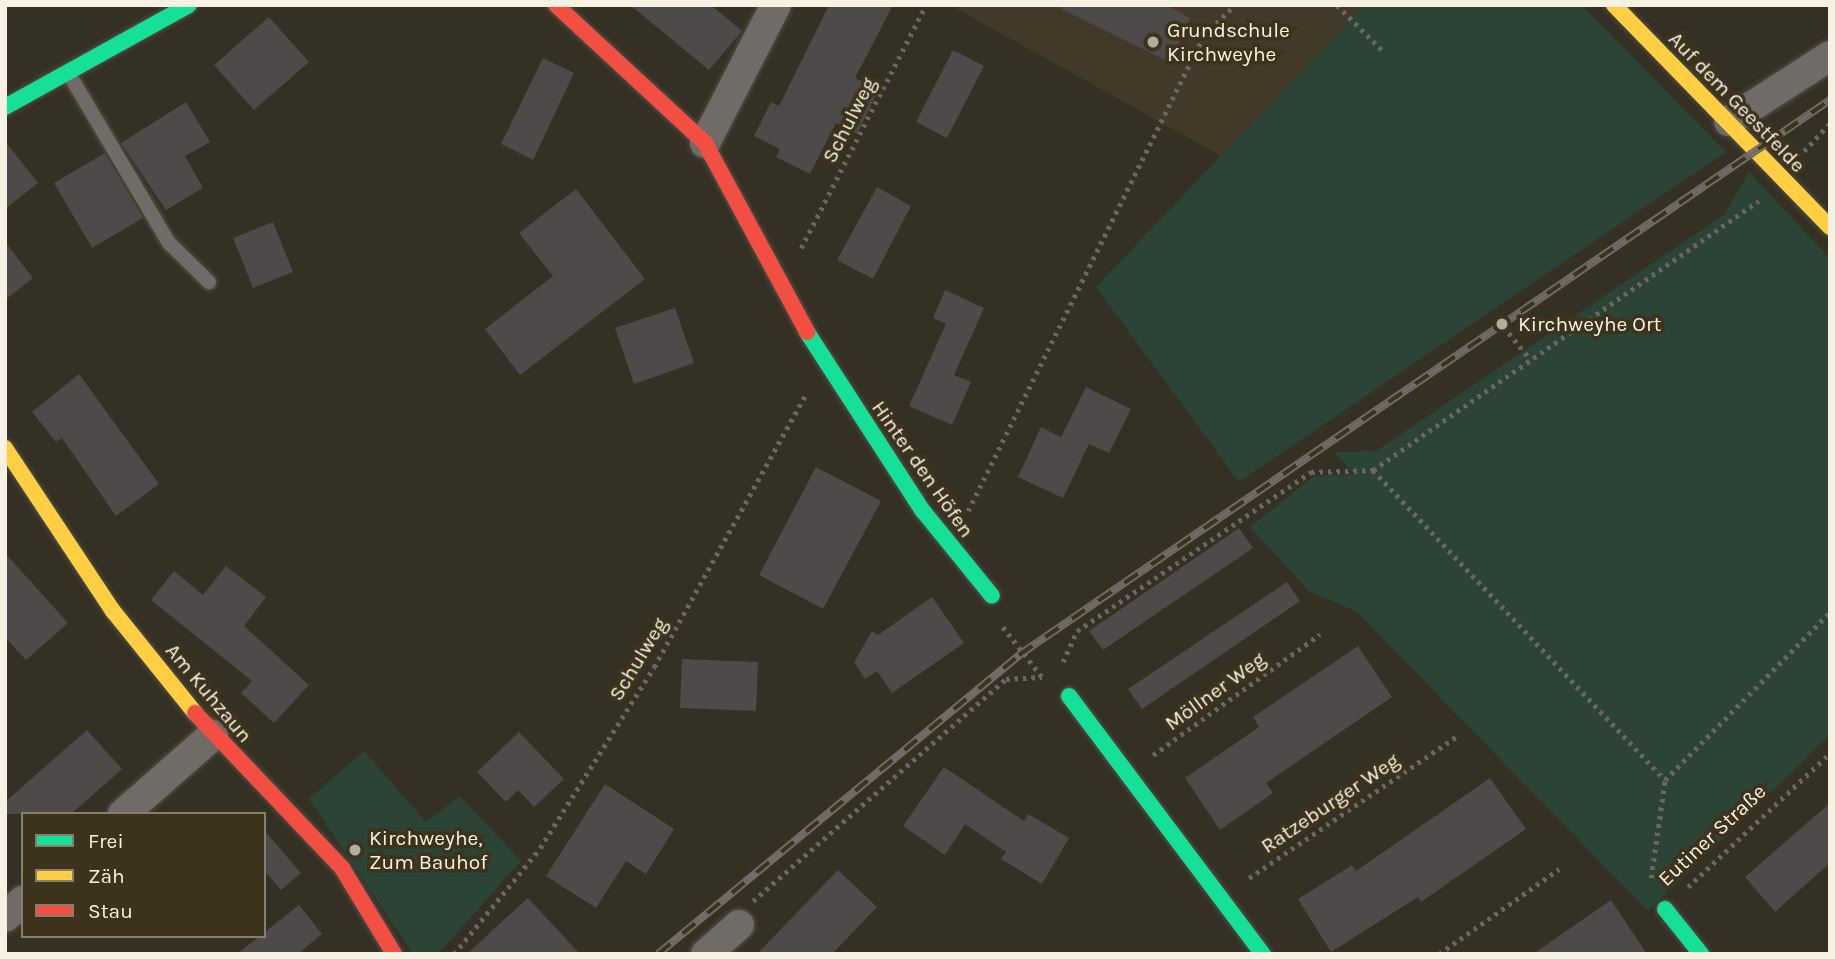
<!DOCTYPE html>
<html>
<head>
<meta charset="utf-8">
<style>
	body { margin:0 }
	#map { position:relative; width:1835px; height:959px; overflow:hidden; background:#353024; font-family:Karla,sans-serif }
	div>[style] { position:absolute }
	.education>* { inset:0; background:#433929 }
	.green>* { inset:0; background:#2b4435 }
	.building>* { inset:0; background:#4d4a49 }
	.path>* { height:4.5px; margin-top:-2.25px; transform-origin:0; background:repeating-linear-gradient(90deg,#6b6660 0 3.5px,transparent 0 8.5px) }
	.roads { filter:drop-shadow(0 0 2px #524e44) drop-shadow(0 0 2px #524e44) }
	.lane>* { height:14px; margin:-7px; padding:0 7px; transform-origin:7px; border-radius:7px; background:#706b67 }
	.street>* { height:30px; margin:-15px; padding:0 15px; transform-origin:15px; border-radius:15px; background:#706b67 }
	.fast>* { height:16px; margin:-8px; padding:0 8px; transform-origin:8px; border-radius:8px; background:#16e098 }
	.slow>* { height:16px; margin:-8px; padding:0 8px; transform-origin:8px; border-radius:8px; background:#ffcf43 }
	.jam>* { height:16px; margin:-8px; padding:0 8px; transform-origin:8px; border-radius:8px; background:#f24e42 }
	.rail>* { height:8px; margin-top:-4px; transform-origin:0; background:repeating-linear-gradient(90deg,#3d331c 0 16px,#706c65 0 32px); box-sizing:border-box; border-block:2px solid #706c65 }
	.dots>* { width:19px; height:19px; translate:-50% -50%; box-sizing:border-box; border:4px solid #3d331c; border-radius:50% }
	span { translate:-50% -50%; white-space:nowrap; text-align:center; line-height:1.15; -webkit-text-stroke:7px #3d331c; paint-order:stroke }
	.poi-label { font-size:21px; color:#f7f1e3 }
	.left { translate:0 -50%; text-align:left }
	.street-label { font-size:21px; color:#f7f1e3 }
	.frame { position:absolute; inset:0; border:7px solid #f7f1e3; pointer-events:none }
	.legend { position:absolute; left:21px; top:812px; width:245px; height:126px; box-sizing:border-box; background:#3d331c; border:2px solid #877f6c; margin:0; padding:9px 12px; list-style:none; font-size:21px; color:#f7f1e3 }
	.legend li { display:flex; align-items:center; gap:14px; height:35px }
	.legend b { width:35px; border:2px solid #877f6c }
</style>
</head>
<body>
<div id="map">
	<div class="education">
		<i style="clip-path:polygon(950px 5px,1365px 5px,1221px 156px)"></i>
	</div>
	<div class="green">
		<i style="clip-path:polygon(1365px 5px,1582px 5px,1726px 152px,1239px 482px,1096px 287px)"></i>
		<i style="clip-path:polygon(1749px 172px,1830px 259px,1830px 735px,1648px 911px,1357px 612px,1309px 591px,1250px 527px,1314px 476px,1354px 474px,1334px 452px,1376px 451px,1725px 214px)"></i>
		<i style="clip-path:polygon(364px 751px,426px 822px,460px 796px,521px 861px,438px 954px,413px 954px,309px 799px)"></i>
	</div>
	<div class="building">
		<i style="clip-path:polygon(630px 5px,711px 5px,742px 31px,709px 70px)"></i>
		<i style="clip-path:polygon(829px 5px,893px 5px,855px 78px,879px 89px,857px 134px,836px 123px,810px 174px,776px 157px,780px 149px,754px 136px,771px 102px,779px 106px)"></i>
		<i style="clip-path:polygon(1054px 5px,1166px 5px,1190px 18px,1169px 62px)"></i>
		<i style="clip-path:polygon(269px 17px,309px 62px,254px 110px,214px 65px)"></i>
		<i style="clip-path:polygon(953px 50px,984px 66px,947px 138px,916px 122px)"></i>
		<i style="clip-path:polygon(543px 58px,574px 73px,533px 160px,501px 144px)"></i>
		<i style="clip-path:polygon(186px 102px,210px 142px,185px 156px,203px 188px,166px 210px,121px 143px)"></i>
		<i style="clip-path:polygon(5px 141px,38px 183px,5px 209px)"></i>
		<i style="clip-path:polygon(105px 153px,143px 218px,92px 248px,54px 183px)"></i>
		<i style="clip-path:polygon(877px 187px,911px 206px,873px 279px,837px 260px)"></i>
		<i style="clip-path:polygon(576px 189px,645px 279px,520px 375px,485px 329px,553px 276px,519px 233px)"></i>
		<i style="clip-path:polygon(273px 222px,293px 272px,253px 288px,233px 238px)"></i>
		<i style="clip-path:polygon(5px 242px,33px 278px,5px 300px)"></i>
		<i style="clip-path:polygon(945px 290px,984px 308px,954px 375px,971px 382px,952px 425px,909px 406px,946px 324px,933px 318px)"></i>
		<i style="clip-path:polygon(675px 308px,694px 363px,634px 384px,615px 328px)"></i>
		<i style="clip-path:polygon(79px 374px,159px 484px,116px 516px,62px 438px,56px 442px,32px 412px)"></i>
		<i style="clip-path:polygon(1086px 387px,1131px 409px,1109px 453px,1089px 444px,1063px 498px,1018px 477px,1041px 427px,1061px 437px)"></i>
		<i style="clip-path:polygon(816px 467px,881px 501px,823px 609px,759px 575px)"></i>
		<i style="clip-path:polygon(1239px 528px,1253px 548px,1103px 650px,1089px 631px)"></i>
		<i style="clip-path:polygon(5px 553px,68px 623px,26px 660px,5px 637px)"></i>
		<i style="clip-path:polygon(226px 566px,266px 597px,244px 626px,309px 685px,274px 723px,241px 693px,252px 681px,151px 600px,174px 571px,203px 595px)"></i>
		<i style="clip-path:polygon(1287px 582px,1300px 601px,1142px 709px,1128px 689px)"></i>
		<i style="clip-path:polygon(932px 597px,964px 643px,892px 693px,877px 671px,865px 679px,854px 662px,872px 631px,878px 635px)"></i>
		<i style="clip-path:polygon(1358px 646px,1392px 697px,1266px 783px,1273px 793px,1220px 830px,1185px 778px,1259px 727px,1253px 717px)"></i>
		<i style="clip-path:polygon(682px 659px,758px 662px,756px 711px,680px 708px)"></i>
		<i style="clip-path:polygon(87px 730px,122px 769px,71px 814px,5px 814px,5px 802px)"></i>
		<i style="clip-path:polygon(519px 732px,564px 779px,534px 807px,518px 790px,506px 802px,477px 772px)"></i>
		<i style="clip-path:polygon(944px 767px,1024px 821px,1028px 814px,1069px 838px,1042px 884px,1001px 859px,1006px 852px,965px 824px,945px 855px,903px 826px)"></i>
		<i style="clip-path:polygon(1490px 778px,1526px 829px,1421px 902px,1418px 897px,1331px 952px,1298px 899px,1352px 865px,1356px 871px)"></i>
		<i style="clip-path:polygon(605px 784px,674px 829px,646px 874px,626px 861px,596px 908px,546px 876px)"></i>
		<i style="clip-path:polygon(1830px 803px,1830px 863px,1775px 912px,1745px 877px)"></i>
		<i style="clip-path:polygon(264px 830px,301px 873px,281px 890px,264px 870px)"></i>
		<i style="clip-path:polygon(838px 870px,877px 907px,832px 954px,757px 954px)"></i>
		<i style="clip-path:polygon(528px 898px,580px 954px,467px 954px,496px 927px)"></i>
		<i style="clip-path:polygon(1611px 900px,1647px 954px,1533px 954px)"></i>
		<i style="clip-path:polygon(299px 905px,322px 934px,298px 954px,237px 954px)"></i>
	</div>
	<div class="path">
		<i style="left:1337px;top:5px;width:64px;rotate:45deg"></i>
		<i style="left:1804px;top:151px;width:38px;rotate:-47deg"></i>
		<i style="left:801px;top:248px;width:273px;rotate:-62.8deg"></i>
		<i style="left:1509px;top:333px;width:32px;rotate:51deg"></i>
		<i style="left:1373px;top:470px;width:426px;rotate:46.7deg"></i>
		<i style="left:1665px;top:780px;width:235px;rotate:-45.5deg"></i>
		<i style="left:968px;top:511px;width:531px;rotate:-63.63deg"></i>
		<i style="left:1204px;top:35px;width:43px;rotate:-44.1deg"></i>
		<i style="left:1003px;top:627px;width:63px;rotate:52deg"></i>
		<i style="left:1063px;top:662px;width:34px;rotate:-66deg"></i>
		<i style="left:1077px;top:631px;width:283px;rotate:-34.2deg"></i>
		<i style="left:1311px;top:472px;width:62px;rotate:-1.8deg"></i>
		<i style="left:1373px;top:470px;width:470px;rotate:-34.9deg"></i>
		<i style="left:1153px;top:755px;width:206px;rotate:-35.9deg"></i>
		<i style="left:1249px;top:878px;width:250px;rotate:-34.3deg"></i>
		<i style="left:1651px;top:878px;width:99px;rotate:-81.9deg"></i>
		<i style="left:1688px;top:887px;width:195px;rotate:-43.3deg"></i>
		<i style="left:753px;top:901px;width:337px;rotate:-41.3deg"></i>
		<i style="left:1006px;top:679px;width:36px;rotate:-3deg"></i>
		<i style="left:454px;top:954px;width:136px;rotate:-50.9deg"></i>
		<i style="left:540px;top:848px;width:214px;rotate:-57.8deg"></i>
		<i style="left:654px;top:667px;width:312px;rotate:-60.9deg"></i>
		<i style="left:1439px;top:954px;width:147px;rotate:-35.3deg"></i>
	</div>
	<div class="roads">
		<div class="lane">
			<i style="left:69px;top:74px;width:196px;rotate:59.4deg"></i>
			<i style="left:169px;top:243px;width:56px;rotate:44.3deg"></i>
		</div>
		<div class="street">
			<i style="left:1729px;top:121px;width:120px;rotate:-32.8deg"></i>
			<i style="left:705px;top:143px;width:155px;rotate:-62.8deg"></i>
			<i style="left:123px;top:814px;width:120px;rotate:-41.3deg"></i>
			<i style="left:5px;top:917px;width:24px;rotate:-42deg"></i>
			<i style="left:706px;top:954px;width:44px;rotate:-41.3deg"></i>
		</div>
		<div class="fast">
			<i style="left:5px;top:107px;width:210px;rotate:-29deg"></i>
			<i style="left:807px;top:332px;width:213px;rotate:57.1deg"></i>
			<i style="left:923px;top:511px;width:109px;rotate:50.9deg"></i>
			<i style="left:1069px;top:696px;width:323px;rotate:53.1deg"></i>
			<i style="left:1665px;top:909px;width:58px;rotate:51.3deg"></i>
		</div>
		<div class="slow">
			<i style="left:1614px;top:5px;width:310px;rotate:45.8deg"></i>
			<i style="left:5px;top:448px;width:196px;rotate:56.5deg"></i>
			<i style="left:113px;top:611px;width:131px;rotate:51.2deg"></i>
		</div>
		<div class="jam">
			<i style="left:556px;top:5px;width:203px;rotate:42.8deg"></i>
			<i style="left:705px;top:143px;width:215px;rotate:61.6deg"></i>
			<i style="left:195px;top:713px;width:214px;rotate:46.5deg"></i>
			<i style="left:342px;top:868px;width:100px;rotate:58.8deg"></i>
		</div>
	</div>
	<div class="rail">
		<i style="left:658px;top:954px;width:469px;rotate:-39.6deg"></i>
		<i style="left:1019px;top:655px;width:983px;rotate:-34.39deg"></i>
	</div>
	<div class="dots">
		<i style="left:1153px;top:42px;background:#b3ada0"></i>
		<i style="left:1502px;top:324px;background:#b3ada0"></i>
		<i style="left:355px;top:850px;background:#b3ada0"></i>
	</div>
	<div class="poi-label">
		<span class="left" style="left:1167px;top:42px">Grundschule<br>Kirchweyhe</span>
		<span class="left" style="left:1518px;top:324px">Kirchweyhe Ort</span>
		<span class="left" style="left:369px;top:850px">Kirchweyhe,<br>Zum Bauhof</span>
	</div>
	<div class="street-label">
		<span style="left:1737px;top:102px;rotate:46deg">Auf dem Geestfelde</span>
		<span style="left:849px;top:120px;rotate:-63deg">Schulweg</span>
		<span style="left:923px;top:469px;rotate:55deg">Hinter den Höfen</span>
		<span style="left:638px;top:659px;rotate:-59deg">Schulweg</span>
		<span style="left:1215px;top:691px;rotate:-36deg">Möllner Weg</span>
		<span style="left:209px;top:693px;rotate:50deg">Am Kuhzaun</span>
		<span style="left:1330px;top:803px;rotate:-34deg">Ratzeburger Weg</span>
		<span style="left:1712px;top:835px;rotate:-43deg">Eutiner Straße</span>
	</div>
	<div class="frame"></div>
	<ul class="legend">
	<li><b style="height:9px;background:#16e098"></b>Frei</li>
	<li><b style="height:9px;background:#ffcf43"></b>Zäh</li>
	<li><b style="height:9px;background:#f24e42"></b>Stau</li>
	</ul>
</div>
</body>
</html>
